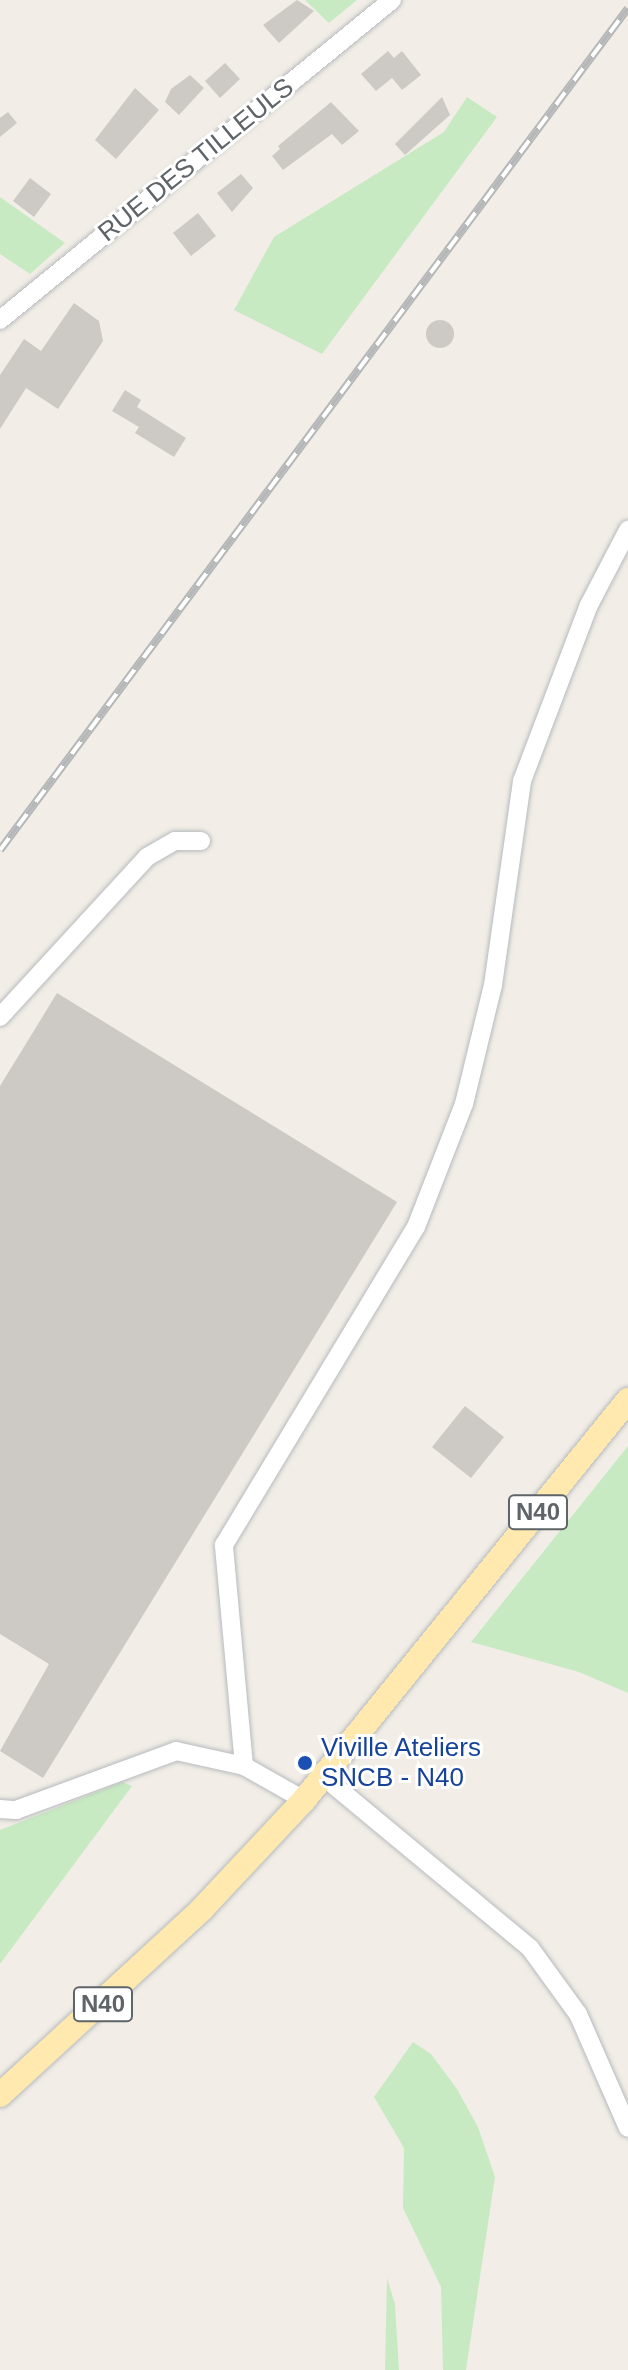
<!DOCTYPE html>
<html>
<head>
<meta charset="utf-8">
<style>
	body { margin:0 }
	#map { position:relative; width:628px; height:2370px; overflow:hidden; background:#f2eee7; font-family:Arial,sans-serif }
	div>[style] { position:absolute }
	.green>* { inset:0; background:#c7eac2 }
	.building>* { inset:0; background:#cdc9c4 }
	.round { border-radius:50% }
	.roads { filter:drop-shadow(0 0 2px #b7babe) drop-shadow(0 0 2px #b7babe) }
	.minor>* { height:18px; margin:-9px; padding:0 9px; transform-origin:9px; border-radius:9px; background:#fff }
	.major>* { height:24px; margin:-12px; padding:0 12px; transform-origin:12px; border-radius:12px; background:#ffe9af }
	.rail>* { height:8px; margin-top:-4px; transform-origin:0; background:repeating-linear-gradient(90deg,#fff 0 15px,#b6b7b8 0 30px); box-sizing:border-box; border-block:2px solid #b6b7b8 }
	.dots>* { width:22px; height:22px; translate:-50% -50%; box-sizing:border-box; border:4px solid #fff; border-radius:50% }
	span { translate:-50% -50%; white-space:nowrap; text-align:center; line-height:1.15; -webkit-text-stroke:6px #fff; paint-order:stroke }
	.shield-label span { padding:2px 6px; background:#fff; border:2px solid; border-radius:6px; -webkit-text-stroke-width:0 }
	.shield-label { font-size:24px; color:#5e6468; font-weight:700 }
	.street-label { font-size:26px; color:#5e6468 }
	.transit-label { font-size:26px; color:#164399 }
	.left { translate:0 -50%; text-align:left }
</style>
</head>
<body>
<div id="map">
	<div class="green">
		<i style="clip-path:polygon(305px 0,357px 0,329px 23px)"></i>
		<i style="clip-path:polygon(467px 97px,497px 117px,322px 354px,234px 310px,274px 237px,444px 132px)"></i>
		<i style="clip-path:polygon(0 197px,65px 243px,30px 274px,0 254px)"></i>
		<i style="clip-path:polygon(628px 1446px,628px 1693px,579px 1672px,471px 1642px)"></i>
		<i style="clip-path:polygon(122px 1782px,132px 1786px,0 1964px,0 1830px)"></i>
		<i style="clip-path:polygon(413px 2042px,431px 2054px,457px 2089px,478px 2127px,495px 2177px,466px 2370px,443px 2370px,441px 2287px,403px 2208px,404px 2148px,374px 2097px)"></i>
		<i style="clip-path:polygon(387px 2278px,395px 2304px,399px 2370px,385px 2370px)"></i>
	</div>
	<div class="building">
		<i style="clip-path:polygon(297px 0,314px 11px,279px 43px,263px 25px)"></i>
		<i style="clip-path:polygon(388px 51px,394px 58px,402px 51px,421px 75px,402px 90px,392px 78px,376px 91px,361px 74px)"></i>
		<i style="clip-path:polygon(225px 63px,240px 79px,220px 98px,205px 81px)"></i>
		<i style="clip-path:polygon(190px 75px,204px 88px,179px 115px,165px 102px,171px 89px)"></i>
		<i style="clip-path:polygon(135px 88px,159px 110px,116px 159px,95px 140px)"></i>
		<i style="clip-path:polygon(442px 97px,450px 115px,405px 155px,395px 144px)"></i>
		<i style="clip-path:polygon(331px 102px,359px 131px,342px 145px,332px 134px,283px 170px,272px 156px,280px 149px,278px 146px)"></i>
		<i style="clip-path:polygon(8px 112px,17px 123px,0 137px,0 118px)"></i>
		<i style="clip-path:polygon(241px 174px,253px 188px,232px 212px,217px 193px)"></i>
		<i style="clip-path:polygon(30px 178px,51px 194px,34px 217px,13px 201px)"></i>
		<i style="clip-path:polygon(198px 213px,216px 236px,191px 256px,173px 233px)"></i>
		<i style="clip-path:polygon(74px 303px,99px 321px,103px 341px,58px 409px,26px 388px,0 429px,0 375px,24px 339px,41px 351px)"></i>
		<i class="round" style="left:426px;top:320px;width:28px;height:28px"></i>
		<i style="clip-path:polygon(125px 390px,141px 400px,137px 407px,186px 438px,174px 457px,135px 433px,139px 427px,112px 411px)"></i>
		<i style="clip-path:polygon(57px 993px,397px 1202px,43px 1778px,0 1751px,49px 1664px,0 1634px,0 1086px)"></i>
		<i style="clip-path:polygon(465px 1406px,504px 1437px,471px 1478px,432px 1447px)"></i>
	</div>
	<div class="roads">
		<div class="minor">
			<i style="left:0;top:320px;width:506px;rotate:-39.23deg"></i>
			<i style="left:0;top:1017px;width:217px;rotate:-47.4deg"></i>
			<i style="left:147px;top:857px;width:32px;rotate:-30deg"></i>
			<i style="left:175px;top:841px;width:26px"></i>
			<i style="left:244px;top:1766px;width:222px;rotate:-95.2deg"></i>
			<i style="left:224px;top:1545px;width:371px;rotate:-58.9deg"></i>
			<i style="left:416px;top:1227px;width:132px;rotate:-68.7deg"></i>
			<i style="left:464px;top:1104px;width:122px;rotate:-76.3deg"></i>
			<i style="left:493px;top:985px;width:206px;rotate:-81.9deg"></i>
			<i style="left:522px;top:781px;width:188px;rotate:-69.2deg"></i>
			<i style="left:589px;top:605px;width:85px;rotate:-62.5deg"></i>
			<i style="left:324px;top:1777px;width:268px;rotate:39.7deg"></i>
			<i style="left:530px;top:1948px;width:82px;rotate:54deg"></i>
			<i style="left:578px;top:2014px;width:124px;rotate:66.3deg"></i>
			<i style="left:0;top:1809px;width:16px;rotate:4deg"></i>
			<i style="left:16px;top:1810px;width:171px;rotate:-20.2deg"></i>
			<i style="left:176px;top:1751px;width:70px;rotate:12.4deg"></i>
			<i style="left:244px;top:1766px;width:69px;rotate:29.5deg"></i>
		</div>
		<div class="major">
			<i style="left:0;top:2095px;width:275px;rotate:-42.6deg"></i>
			<i style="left:202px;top:1909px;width:149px;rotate:-46.9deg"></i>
			<i style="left:304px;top:1800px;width:515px;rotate:-50.99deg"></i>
		</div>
	</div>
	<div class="rail">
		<i style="left:0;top:850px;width:1050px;rotate:-53.28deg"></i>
	</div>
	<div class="dots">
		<i style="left:305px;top:1763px;background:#1a4fb4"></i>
	</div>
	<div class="shield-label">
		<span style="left:538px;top:1512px">N40</span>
		<span style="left:103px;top:2004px">N40</span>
	</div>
	<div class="street-label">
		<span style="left:196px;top:160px;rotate:-39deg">RUE DES TILLEULS</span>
	</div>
	<div class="transit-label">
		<span class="left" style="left:321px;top:1763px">Viville Ateliers<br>SNCB - N40</span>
	</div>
</div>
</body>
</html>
